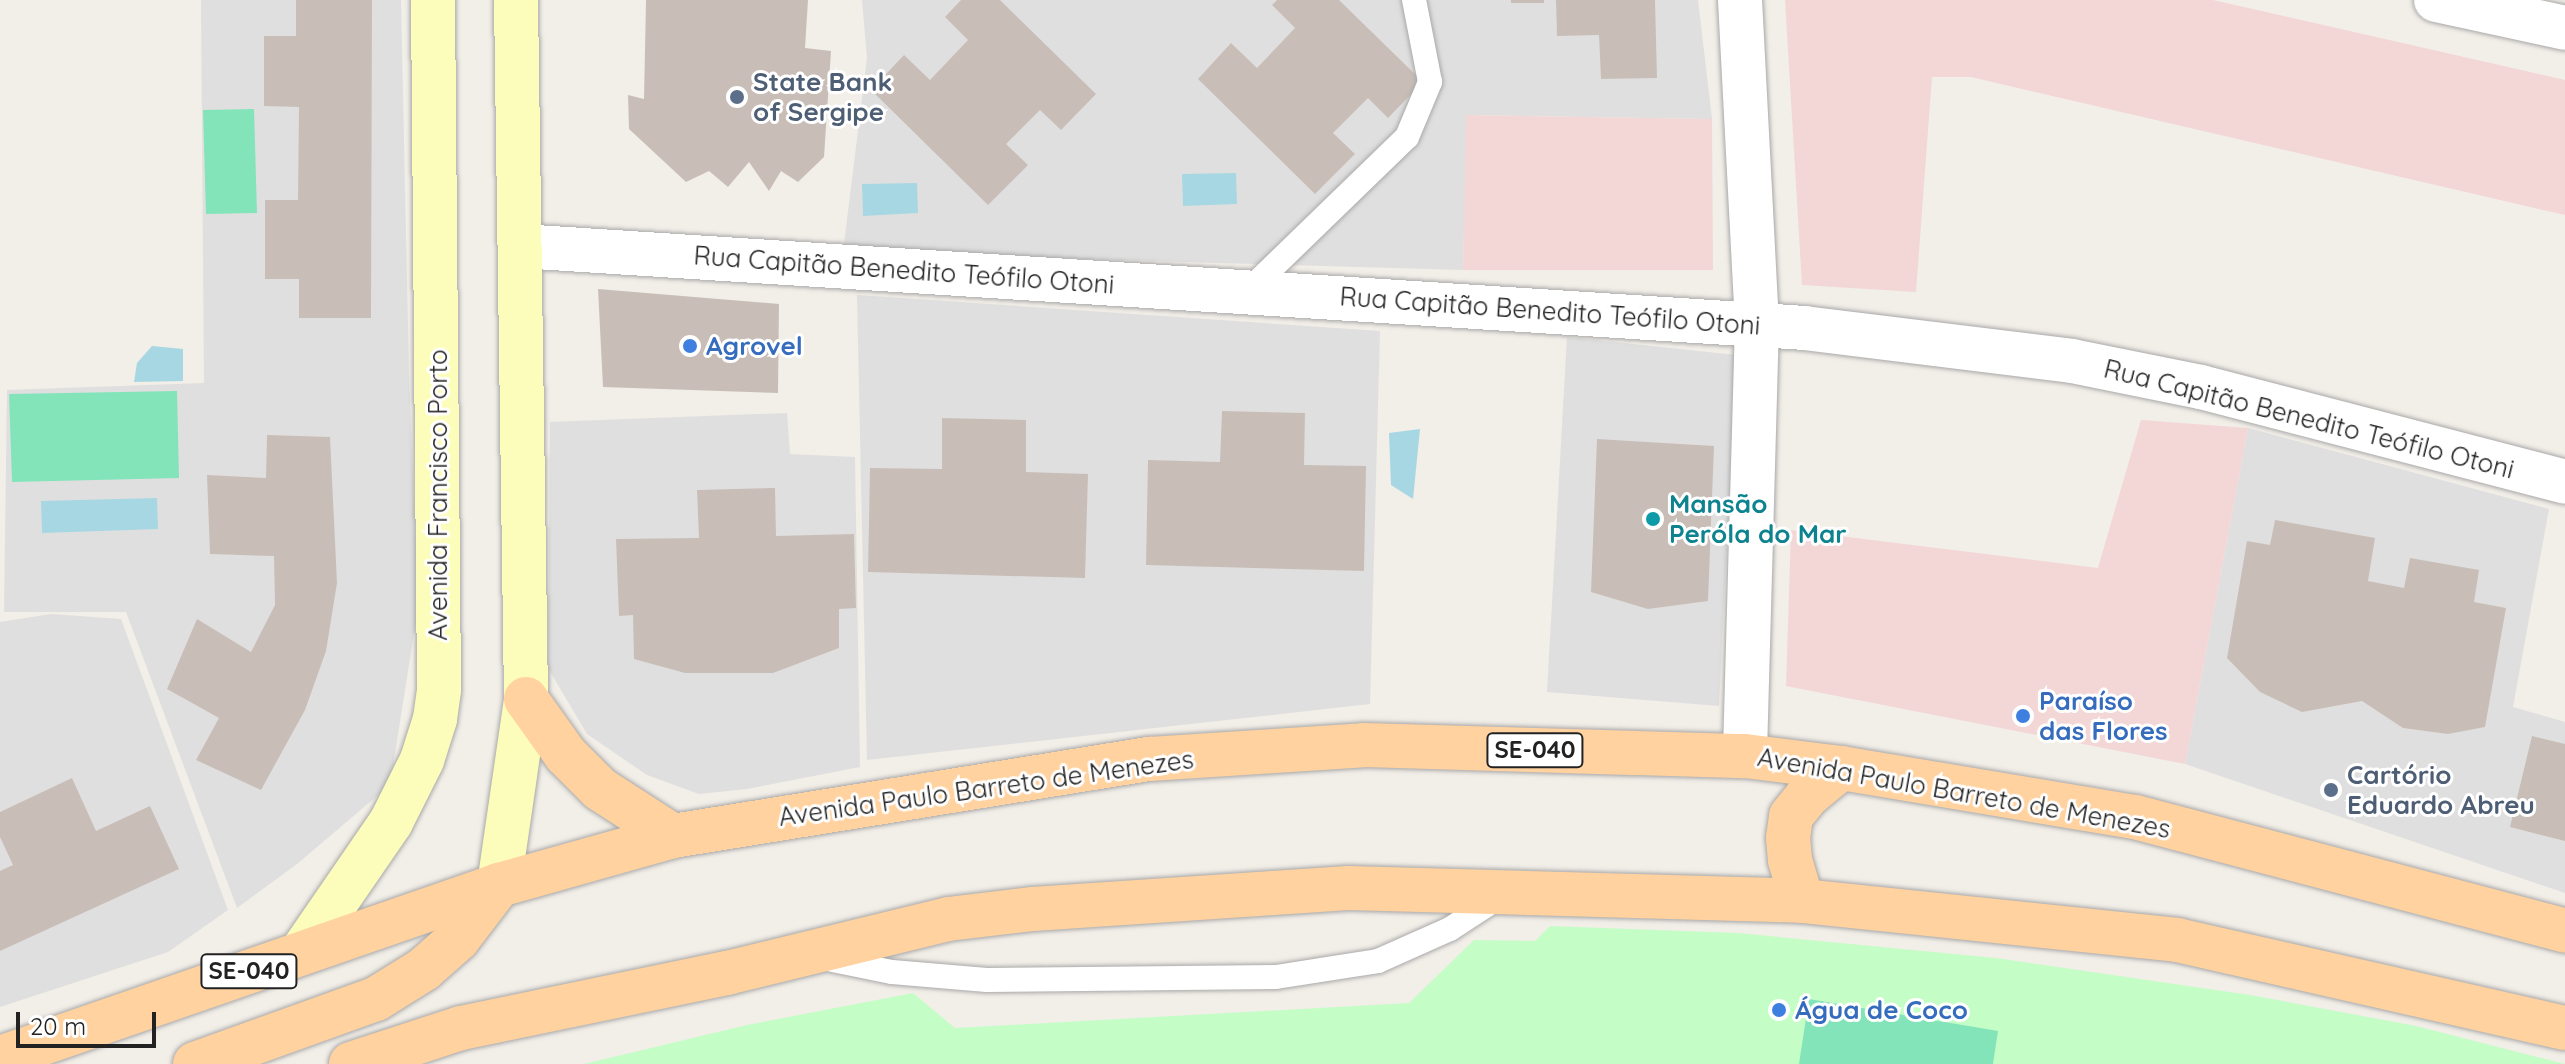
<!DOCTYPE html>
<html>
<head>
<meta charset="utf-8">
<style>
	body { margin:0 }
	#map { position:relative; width:2565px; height:1064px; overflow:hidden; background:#f2eee8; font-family:Quicksand,sans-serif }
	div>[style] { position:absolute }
	.residential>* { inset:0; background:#e0dfdf }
	.commercial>* { inset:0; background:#f3d7d7 }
	.park>* { inset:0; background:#c5fdc7 }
	.pitch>* { inset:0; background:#83e4ba }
	.water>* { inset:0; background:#a7d7e2 }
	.building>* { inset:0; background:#c8beb7 }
	.roads { filter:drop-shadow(0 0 2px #a9a9a9) drop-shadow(0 0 2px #a9a9a9) }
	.lane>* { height:24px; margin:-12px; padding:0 12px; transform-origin:12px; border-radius:12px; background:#fff }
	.street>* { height:44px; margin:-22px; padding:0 22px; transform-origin:22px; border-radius:22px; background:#fff }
	.secondary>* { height:44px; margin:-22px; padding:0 22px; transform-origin:22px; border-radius:22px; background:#fdfdbb }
	.primary>* { height:44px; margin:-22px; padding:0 22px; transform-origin:22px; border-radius:22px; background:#ffd2a0 }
	.dots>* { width:22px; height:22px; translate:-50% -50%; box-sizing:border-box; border:4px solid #fff; border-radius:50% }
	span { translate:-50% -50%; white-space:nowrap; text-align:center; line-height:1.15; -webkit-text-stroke:6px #fff; paint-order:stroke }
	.shield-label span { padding:2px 6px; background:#fff; border:2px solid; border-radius:6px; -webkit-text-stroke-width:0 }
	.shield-label { font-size:24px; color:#222; font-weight:700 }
	.service-label { font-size:26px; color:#4e5e75; font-weight:700 }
	.left { translate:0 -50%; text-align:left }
	.street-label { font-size:26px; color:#222 }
	.shop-label { font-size:26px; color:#366cbe; font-weight:700 }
	.culture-label { font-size:26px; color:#0d838f; font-weight:700 }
	.scale { position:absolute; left:16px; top:1012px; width:140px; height:36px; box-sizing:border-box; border:4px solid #222; border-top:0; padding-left:10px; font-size:24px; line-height:28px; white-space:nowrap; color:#222; -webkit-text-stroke:6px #fff; paint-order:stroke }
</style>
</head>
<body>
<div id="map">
	<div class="residential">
		<i style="clip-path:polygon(201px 0,401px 0,409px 376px,418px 608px,390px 785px,297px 864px,237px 908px,126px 612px,4px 612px,7px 390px,204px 383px)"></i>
		<i style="clip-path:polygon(862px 0,1698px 0,1712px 119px,1467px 115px,1463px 270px,843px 252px,867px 58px)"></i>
		<i style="clip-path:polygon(857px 295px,1380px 331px,1370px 704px,867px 760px)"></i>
		<i style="clip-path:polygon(1567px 337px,1736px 355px,1719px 706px,1547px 692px)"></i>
		<i style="clip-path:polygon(787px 413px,790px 454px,855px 457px,860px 767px,747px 789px,699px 794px,647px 775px,587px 734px,548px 668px,550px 422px)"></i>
		<i style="clip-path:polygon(2248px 428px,2549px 509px,2513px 707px,2565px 722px,2565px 893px,2185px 764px)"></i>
		<i style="clip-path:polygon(51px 614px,121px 619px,228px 910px,168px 952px,0 1007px,0 622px)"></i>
	</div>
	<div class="commercial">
		<i style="clip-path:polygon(1785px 0,2213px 0,2565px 80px,2565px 215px,1971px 77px,1932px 77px,1916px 292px,1802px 285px)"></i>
		<i style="clip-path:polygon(1466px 115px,1712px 119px,1713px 270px,1463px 270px)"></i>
		<i style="clip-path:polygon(2141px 420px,2248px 428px,2185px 764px,1786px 686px,1791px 530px,2098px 568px)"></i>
	</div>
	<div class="park">
		<i style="clip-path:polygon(1550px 926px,1738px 933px,1996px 958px,2250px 995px,2416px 1026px,2565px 1064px,584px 1064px,747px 1025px,913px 993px,955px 1028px,1409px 1003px,1474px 940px,1535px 941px)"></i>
	</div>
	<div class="pitch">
		<i style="clip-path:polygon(254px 109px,257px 213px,206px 214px,203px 110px)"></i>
		<i style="clip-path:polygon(177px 391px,179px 478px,12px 482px,9px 394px)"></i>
		<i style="clip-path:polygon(1809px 999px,1998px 1031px,1993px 1064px,1799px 1064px)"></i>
	</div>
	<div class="water">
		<i style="clip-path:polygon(1236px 173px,1237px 204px,1183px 206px,1182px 174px)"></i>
		<i style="clip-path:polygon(917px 183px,918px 213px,863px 216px,862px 184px)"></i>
		<i style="clip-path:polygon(152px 346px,183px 349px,183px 381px,134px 382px,137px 363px)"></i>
		<i style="clip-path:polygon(1420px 429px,1413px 499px,1391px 485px,1389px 433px)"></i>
		<i style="clip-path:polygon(157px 498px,158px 529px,42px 533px,41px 501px)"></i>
	</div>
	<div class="building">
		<i style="clip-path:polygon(296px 0,372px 0,371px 318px,299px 318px,299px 279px,265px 279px,265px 200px,298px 200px,299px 107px,264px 106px,264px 36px,296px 36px)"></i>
		<i style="clip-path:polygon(646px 0,808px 0,805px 48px,831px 51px,824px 157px,798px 182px,781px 171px,769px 191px,749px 162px,728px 187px,709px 171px,686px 182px,629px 129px,628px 95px,644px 99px)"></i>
		<i style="clip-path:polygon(961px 0,1000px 0,1096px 94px,1061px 130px,1040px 110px,1006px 144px,1028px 165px,988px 205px,871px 90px,904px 55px,930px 80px,968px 40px,945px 17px)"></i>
		<i style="clip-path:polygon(1277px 0,1339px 0,1423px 82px,1388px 118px,1368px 98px,1333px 133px,1355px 154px,1315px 194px,1198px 79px,1231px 43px,1257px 68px,1295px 28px,1272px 5px)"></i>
		<i style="clip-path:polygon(1511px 0,1544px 0,1544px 3px,1511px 3px)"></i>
		<i style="clip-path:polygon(1556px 0,1655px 0,1657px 78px,1601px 79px,1599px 35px,1557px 36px)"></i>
		<i style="clip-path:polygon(598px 289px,779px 304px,778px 393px,603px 387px)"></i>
		<i style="clip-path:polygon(1222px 411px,1305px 413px,1304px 465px,1366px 466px,1364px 571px,1146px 565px,1148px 460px,1220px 462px)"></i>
		<i style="clip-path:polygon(942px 418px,1026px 420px,1026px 472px,1088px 474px,1085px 578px,868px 572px,870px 468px,942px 469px)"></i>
		<i style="clip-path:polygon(267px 435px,330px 437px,337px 583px,326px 651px,305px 710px,261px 790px,196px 760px,219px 718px,167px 689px,197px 619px,251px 652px,275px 605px,274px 556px,210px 554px,207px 475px,266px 478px)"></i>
		<i style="clip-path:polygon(1597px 439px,1714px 446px,1708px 601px,1648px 609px,1591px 592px)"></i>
		<i style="clip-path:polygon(775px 488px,776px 536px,854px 534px,856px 608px,839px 609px,839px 648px,773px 673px,685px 673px,634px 659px,633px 615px,619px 616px,616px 539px,699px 538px,697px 490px)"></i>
		<i style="clip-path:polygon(2275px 520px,2375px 538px,2368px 581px,2404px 588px,2410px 558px,2479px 570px,2474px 602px,2506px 608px,2485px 727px,2448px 734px,2403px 728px,2362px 701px,2302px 712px,2260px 692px,2227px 658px,2247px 541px,2270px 545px)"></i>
		<i style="clip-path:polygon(2532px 736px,2565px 744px,2565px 841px,2510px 827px)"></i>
		<i style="clip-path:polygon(72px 778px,96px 831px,150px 806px,179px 869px,0 951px,0 871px,13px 865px,0 837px,0 812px)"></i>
	</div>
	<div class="roads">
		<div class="lane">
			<i style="left:1248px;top:291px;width:221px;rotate:-44.1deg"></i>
			<i style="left:1407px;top:137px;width:60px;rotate:-67.3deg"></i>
			<i style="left:1430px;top:82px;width:84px;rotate:-101deg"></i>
			<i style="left:823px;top:958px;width:70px;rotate:11.5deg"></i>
			<i style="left:892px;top:972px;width:95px;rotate:4.8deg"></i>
			<i style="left:987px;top:980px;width:289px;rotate:-0.6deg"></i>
			<i style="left:1276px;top:977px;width:103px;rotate:-8.9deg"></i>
			<i style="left:1378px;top:961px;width:79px;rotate:-24deg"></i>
			<i style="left:1450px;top:929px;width:59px;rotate:-33.1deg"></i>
		</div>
		<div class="street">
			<i style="left:1740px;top:0;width:323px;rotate:87deg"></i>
			<i style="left:1757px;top:323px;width:433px;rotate:91.6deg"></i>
			<i style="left:2436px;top:0;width:132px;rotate:12.2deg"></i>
			<i style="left:520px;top:246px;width:1287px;rotate:3.65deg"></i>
			<i style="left:1804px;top:328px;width:270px;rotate:7deg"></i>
			<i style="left:2072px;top:361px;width:132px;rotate:11.4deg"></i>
			<i style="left:2201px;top:387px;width:376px;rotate:14.6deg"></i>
		</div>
		<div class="secondary">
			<i style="left:499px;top:885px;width:188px;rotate:-81.7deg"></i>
			<i style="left:526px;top:699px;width:699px;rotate:-90.82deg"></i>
			<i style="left:301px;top:953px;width:159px;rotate:-55.5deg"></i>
			<i style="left:391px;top:822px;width:69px;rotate:-63.4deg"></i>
			<i style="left:422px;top:760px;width:43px;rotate:-72.4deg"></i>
			<i style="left:435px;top:719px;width:30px;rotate:-82deg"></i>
			<i style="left:439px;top:689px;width:689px;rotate:-90.5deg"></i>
		</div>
		<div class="primary">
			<i style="left:526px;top:699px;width:69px;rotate:54.5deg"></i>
			<i style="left:566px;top:755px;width:48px;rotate:45deg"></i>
			<i style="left:600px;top:789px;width:87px;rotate:32.8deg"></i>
			<i style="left:1802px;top:901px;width:43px;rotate:-106.3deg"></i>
			<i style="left:1790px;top:860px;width:22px;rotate:-95deg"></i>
			<i style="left:1788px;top:838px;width:22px;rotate:-82deg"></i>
			<i style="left:1791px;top:816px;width:26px;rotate:-51deg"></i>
			<i style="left:1807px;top:796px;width:44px;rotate:-39.5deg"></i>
			<i style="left:0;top:1058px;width:528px;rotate:-19.12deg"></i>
			<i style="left:499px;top:885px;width:181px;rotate:-15.7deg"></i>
			<i style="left:673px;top:836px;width:483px;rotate:-9.2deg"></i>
			<i style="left:1150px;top:759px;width:214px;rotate:-3.7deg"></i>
			<i style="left:1364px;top:745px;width:381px;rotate:1.7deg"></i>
			<i style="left:1745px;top:756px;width:97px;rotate:7.1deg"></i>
			<i style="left:1841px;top:768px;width:298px;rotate:9.5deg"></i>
			<i style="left:2135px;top:817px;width:445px;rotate:14.8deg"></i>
			<i style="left:195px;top:1064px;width:192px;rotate:-19.8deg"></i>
			<i style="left:376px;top:999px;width:57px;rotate:-32deg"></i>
			<i style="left:424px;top:969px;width:45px;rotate:-41.4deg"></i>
			<i style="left:458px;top:939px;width:68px;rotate:-52.8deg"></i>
			<i style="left:351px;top:1064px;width:116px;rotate:-18.1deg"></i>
			<i style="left:461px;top:1028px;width:272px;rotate:-11.7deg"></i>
			<i style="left:727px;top:973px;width:228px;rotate:-13.7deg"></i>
			<i style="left:948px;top:919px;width:86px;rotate:-6.7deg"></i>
			<i style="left:1033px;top:909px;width:316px;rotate:-3.8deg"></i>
			<i style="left:1348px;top:888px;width:454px;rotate:1.6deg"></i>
			<i style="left:1802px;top:901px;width:377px;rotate:5.9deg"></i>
			<i style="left:2177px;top:940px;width:398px;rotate:12.8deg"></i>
		</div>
	</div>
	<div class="dots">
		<i style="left:737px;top:97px;background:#5c6f8a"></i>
		<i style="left:690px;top:346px;background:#3f7fe0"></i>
		<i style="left:1653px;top:519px;background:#0f9aa8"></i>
		<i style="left:2023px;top:716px;background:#3f7fe0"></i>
		<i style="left:2331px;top:790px;background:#5c6f8a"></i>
		<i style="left:1779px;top:1010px;background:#3f7fe0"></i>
	</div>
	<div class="shield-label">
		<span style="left:1535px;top:750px">SE-040</span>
		<span style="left:249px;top:971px">SE-040</span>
	</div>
	<div class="service-label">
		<span class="left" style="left:753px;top:97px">State Bank<br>of Sergipe</span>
		<span class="left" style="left:2347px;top:790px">Cartório<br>Eduardo Abreu</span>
	</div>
	<div class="street-label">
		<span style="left:904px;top:270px;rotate:4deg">Rua Capitão Benedito Teófilo Otoni</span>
		<span style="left:1550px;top:311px;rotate:4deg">Rua Capitão Benedito Teófilo Otoni</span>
		<span style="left:2309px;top:419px;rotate:14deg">Rua Capitão Benedito Teófilo Otoni</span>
		<span style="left:438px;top:495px;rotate:-90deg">Avenida Francisco Porto</span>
		<span style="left:986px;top:788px;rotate:-8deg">Avenida Paulo Barreto de Menezes</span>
		<span style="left:1964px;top:793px;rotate:10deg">Avenida Paulo Barreto de Menezes</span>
	</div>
	<div class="shop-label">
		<span class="left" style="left:706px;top:346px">Agrovel</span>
		<span class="left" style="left:2039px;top:716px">Paraíso<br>das Flores</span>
		<span class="left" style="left:1795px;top:1010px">Água de Coco</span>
	</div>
	<div class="culture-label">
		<span class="left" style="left:1669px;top:519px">Mansão<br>Peróla do Mar</span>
	</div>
	<div class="scale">20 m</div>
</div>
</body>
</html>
